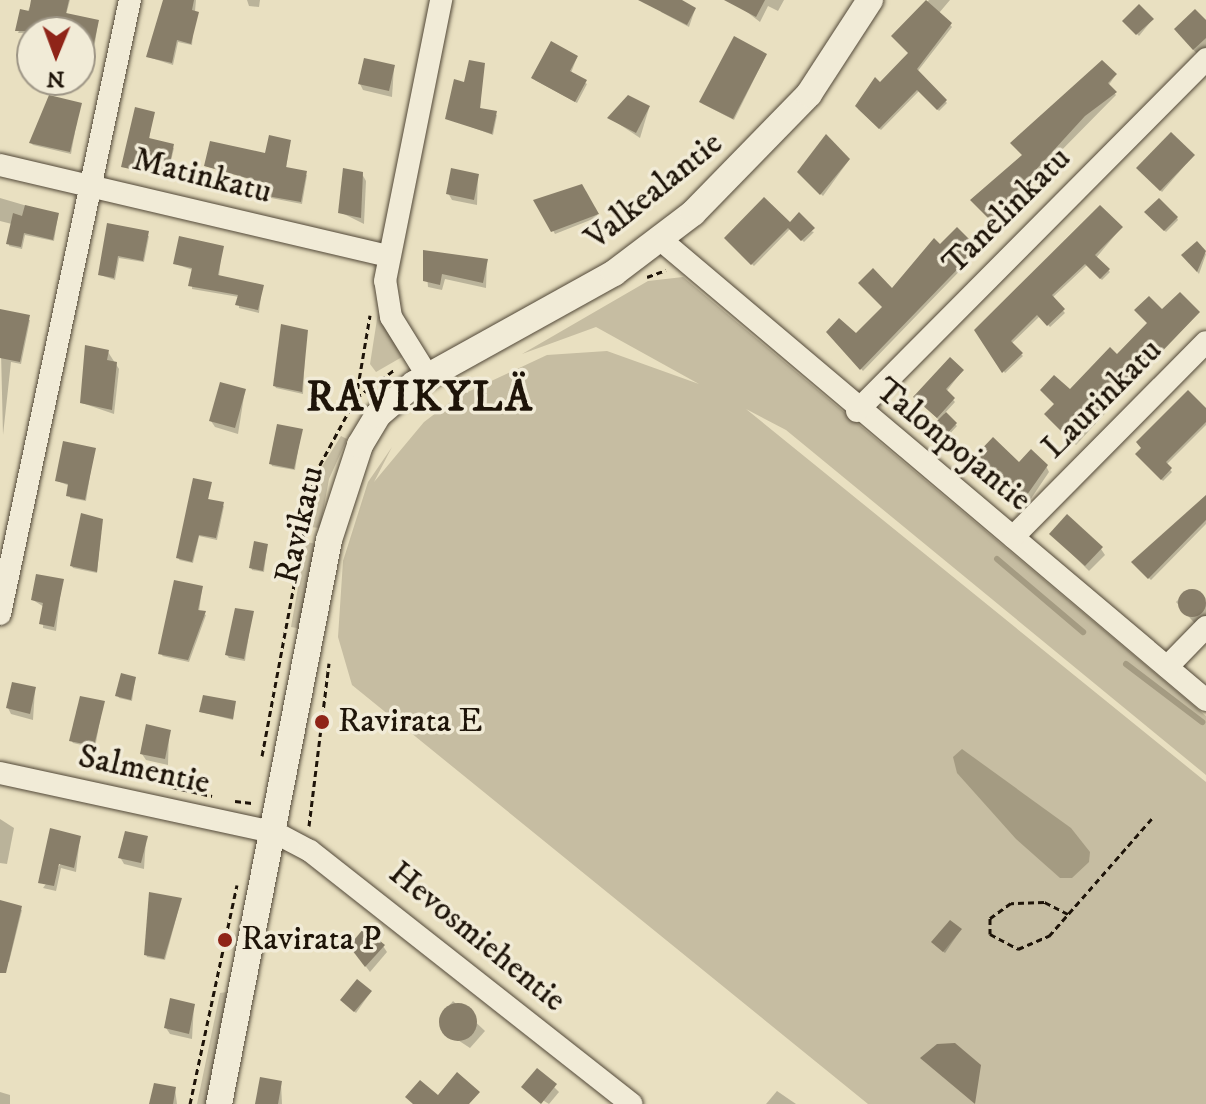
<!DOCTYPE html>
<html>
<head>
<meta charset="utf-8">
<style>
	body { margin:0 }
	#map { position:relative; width:1206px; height:1104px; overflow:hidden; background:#e9e0c1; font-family:"IM FELL DW Pica",serif }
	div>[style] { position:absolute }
	.green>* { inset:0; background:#c6bda2 }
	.water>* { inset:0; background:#a49b82 }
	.shadow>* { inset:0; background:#0003 }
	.stream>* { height:6px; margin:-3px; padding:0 3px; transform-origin:3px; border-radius:3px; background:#a49b82 }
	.building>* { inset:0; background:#887e69 }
	.round { border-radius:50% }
	.path>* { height:3px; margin-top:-1.5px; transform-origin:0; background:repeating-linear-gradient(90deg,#1e1409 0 6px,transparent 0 10px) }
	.roads { filter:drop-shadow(0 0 2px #514737) drop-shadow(0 0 2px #514737) }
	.minor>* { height:22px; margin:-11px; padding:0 11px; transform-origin:11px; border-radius:11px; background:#f1ebd7 }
	.tertiary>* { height:26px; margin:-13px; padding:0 13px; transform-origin:13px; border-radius:13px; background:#f1ebd7 }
	.dots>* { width:22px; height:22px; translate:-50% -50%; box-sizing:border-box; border:4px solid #f1ebd7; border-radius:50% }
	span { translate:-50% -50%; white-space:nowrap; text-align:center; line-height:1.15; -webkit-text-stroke:7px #f1ebd7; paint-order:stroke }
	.street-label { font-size:34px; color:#1e1409 }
	.poi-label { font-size:34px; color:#1e1409 }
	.left { translate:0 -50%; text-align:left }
	.district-label { font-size:42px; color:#1e1409; font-weight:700; letter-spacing:2px }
	.north { position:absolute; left:16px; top:16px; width:80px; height:80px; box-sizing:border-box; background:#f1ebd7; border:2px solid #9d9585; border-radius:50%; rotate:181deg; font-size:22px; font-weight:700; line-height:32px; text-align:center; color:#1e1409 }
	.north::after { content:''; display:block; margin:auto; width:28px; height:36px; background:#8f2418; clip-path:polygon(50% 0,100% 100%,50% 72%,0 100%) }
</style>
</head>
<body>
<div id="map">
	<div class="green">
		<i style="clip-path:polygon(683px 277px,1206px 716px,1206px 775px,786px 430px,746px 409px,1206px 782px,1206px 1104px,868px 1104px,352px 685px,338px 637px,343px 561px,368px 482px,392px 447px,374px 482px,424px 422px,457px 397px,547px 355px,607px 351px,699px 384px,596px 327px,522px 354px,648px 281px)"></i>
		<i style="clip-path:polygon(378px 313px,402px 357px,376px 372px,370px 364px)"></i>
		<i style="clip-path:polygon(341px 436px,347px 439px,329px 479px,320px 528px,309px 527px,321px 468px)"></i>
		<i style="clip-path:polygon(306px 542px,317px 544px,303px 629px,291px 627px)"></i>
		<i style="clip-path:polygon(227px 992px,206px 1104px,197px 1104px,220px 993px)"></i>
	</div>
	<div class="water">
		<i style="clip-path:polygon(962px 749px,1071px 828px,1090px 852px,1089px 862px,1072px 878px,1060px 878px,1016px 839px,957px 773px,953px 757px)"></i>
	</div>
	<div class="shadow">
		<i style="clip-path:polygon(33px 0,70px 0,66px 15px,98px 22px,94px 50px,80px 47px,80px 32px,18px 33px)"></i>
		<i style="clip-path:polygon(167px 0,196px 0,192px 45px,178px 42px,173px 65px,148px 57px)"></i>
		<i style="clip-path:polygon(247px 0,260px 0,259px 7px,249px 6px)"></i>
		<i style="clip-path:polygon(665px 0,695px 9px,689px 27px,661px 12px)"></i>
		<i style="clip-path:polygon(748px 0,784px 0,778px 11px,768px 6px,760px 22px,743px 9px)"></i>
		<i style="clip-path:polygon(929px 0,950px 0,939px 13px,952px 27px,917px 72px,947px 103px,939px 111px,919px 91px,881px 130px,858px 109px,910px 54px,893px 36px)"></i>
		<i style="clip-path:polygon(1152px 20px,1139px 36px,1126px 23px)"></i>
		<i style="clip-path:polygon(1206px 23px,1206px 47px,1198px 55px,1176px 30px)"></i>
		<i style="clip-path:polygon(766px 55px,734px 120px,703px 104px,701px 102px)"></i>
		<i style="clip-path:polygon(577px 57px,571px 73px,587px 84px,577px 103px,535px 80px)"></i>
		<i style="clip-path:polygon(483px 65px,480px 110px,497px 115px,493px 135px,447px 118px)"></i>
		<i style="clip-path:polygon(394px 67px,392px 97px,363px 90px,360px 84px)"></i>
		<i style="clip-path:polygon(1115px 76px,1108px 86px,1116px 95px,992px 221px,974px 203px)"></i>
		<i style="clip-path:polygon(80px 104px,71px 154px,33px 145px,31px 143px)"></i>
		<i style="clip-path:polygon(649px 108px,640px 138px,610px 118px)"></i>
		<i style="clip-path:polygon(153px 114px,149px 140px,174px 148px,167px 178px,124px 166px)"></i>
		<i style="clip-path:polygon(290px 141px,286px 169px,307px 175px,302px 204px,271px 198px,271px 186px,206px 166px,267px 155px)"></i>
		<i style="clip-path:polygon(1193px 156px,1162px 192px,1140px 170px)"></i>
		<i style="clip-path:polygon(849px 160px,823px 196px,801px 175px)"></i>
		<i style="clip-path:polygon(362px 174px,366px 181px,364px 224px,340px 212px)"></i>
		<i style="clip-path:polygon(478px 176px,477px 205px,452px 200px,448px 193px)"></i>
		<i style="clip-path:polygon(581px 186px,598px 217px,555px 234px,536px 201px)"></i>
		<i style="clip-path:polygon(0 198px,58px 215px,54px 241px,25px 235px,22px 249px,9px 246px,12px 224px,0 221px)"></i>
		<i style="clip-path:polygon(1148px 215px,1177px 218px,1178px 220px,1166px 232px)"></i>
		<i style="clip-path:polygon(790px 225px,814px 232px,804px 242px,790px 229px,754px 266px,728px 241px)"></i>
		<i style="clip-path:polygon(109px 226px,149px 236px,144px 262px,119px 258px,115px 280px,100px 275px)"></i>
		<i style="clip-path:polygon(1121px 228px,1096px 258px,1110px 272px,1102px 280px,1087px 265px,1052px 298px,1065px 313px,1050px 327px,1040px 316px,1011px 344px,1023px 356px,1005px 373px,976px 330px)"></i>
		<i style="clip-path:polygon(957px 230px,978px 252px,863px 371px,830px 335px,856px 336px)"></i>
		<i style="clip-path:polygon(1196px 244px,1206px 254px,1199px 274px,1185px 258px)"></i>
		<i style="clip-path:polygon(222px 247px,219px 277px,262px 287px,259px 313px,239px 308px,239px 297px,192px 289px,193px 270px,175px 264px)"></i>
		<i style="clip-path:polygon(425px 252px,487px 261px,486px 288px,445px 279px,442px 290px,428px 287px)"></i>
		<i style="clip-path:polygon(0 311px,30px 320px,21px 364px,11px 362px,3px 435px)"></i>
		<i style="clip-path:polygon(1198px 313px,1076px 445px,1048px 418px,1117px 356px)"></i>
		<i style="clip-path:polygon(306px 332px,303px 394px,276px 388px,275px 386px)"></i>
		<i style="clip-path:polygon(108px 352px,119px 369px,114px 414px,82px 403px)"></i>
		<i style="clip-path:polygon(962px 371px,946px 392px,955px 402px,944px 414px,957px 426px,945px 439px,935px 430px,940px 421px,917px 399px)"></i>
		<i style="clip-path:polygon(245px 390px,238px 434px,215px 427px,211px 421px)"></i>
		<i style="clip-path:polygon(1206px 411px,1206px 425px,1166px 465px,1172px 472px,1163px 481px,1139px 457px)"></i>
		<i style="clip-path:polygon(301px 431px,295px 470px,272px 466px,271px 463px)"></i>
		<i style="clip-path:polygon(94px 450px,86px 501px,70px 498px,70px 486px,57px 481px)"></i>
		<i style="clip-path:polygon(981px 462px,1046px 466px,1049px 472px,1026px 506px)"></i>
		<i style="clip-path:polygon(210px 484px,208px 501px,224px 506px,217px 540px,199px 536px,193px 563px,179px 560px)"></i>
		<i style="clip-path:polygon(1206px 498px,1206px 524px,1151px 580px,1135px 565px)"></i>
		<i style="clip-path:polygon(102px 520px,97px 573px,73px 568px,72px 566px)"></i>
		<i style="clip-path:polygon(1052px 534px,1101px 549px,1105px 555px,1089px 571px)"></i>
		<i style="clip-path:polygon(267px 546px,264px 572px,252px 570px,251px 567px)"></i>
		<i style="clip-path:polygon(62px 581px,56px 631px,43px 628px,44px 607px,33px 600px)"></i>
		<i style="clip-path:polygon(202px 588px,199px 612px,206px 615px,189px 662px,162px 656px)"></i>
		<i style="clip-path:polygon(1189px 589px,1206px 603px,1206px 618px,1197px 626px,1176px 602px)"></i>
		<i style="clip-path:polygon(252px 613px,245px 661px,229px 658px,227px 655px)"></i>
		<i style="clip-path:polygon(135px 679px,132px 701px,119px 698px,118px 696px)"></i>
		<i style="clip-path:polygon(35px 689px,33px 720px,11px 714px,8px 708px)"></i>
		<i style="clip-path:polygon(103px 703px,95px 748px,73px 743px,71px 740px)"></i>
		<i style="clip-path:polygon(235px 703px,233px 720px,201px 712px)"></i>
		<i style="clip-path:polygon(169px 731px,168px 765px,146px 760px,142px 754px)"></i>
		<i style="clip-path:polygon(0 819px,14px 828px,7px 864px,0 863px)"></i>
		<i style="clip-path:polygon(80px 837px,76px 872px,61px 868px,56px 891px,43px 888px)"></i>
		<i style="clip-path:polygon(146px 838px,144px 869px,124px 864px,120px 857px)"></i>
		<i style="clip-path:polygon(181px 900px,165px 960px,147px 957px,146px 954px)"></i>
		<i style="clip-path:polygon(0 902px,22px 910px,9px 962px,0 960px)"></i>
		<i style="clip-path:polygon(960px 931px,945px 953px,935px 945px)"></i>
		<i style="clip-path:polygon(383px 946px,387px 952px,370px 972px,355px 952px)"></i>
		<i style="clip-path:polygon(370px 993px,356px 1013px,344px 1002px)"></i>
		<i style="clip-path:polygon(453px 1001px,485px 1031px,470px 1048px,441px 1029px,439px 1018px)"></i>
		<i style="clip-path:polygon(194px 1005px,192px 1039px,170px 1034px,166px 1028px)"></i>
		<i style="clip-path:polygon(538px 1071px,559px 1092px,549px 1104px,523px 1088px)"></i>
		<i style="clip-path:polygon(281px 1083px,282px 1104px,257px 1104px)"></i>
		<i style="clip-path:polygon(175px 1089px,177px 1104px,151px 1104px)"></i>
		<i style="clip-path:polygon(777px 1091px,796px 1104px,766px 1104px)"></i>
		<i style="clip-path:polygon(0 1092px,10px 1095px,10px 1104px,0 1104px)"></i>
	</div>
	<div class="stream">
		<i style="left:997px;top:559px;width:113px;rotate:40.3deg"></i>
		<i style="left:1126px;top:664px;width:96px;rotate:37.3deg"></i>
	</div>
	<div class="building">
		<i style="clip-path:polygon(31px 0,69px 0,66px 13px,99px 20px,93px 48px,80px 45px,80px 32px,15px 31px,20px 9px,29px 11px)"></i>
		<i style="clip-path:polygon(163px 0,194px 0,192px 10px,199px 12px,191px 44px,177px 40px,172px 63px,146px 57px)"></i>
		<i style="clip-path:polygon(638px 0,682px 0,696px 8px,687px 25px)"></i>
		<i style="clip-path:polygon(724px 0,765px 0,756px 17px)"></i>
		<i style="clip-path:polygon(926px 0,952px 23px,917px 69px,947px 100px,937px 110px,917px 90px,879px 129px,855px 106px,875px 77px,880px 82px,908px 53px,891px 36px)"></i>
		<i style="clip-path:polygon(1139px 4px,1154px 19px,1136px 35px,1122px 21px)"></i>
		<i style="clip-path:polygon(1195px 9px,1206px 20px,1206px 38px,1193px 50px,1174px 29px)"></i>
		<i style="clip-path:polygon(734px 36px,767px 54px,733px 119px,699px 102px)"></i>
		<i style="clip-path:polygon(551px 41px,578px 56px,570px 71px,587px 80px,575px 102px,531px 78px)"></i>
		<i style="clip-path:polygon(364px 58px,395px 65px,389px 91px,358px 84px)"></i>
		<i style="clip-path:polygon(469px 60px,485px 63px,480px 108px,497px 111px,492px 134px,445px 119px,454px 79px,464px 82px)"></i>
		<i style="clip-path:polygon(1102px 60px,1117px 74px,1108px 83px,1117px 92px,1085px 116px,990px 220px,970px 200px,1022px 155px,1010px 143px)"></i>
		<i style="clip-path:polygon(49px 95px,82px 103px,70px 152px,29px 143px)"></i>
		<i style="clip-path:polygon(628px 95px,650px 106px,636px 133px,607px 118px)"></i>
		<i style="clip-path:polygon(135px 107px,155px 112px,149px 138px,174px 144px,167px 177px,121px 167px)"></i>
		<i style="clip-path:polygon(1171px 132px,1195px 155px,1160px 191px,1136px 168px)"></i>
		<i style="clip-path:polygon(826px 134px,850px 159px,820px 195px,797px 172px)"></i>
		<i style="clip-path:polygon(269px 135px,291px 140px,286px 167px,307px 171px,301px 202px,267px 196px,269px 184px,204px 166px,210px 141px,265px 153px)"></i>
		<i style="clip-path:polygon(343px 168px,363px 172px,361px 218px,338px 213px)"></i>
		<i style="clip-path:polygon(451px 168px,479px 174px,474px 200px,446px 194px)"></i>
		<i style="clip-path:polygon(582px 184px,599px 214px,551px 232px,533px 200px)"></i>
		<i style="clip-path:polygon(764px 197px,790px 222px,799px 212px,815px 228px,801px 241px,788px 228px,751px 265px,724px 238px)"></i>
		<i style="clip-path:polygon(1159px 198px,1178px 217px,1164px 231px,1144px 212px)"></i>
		<i style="clip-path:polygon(25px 205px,59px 213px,53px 240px,24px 233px,21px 247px,6px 244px,13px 213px,22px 216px)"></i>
		<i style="clip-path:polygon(1100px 205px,1123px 227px,1095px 255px,1110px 269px,1100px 279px,1085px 264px,1052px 295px,1065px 309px,1047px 326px,1037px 315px,1011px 341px,1023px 353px,1002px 373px,974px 330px)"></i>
		<i style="clip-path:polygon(107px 223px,149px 231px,143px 261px,118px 256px,114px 278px,98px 275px)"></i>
		<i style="clip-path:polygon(957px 227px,978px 248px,860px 370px,826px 332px,839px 318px,856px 333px,882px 307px,858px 283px,873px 268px,892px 288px,934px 238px,940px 244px)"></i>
		<i style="clip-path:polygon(179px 236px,224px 246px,218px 275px,264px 285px,258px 310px,235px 305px,238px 295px,188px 286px,192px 268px,173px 264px)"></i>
		<i style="clip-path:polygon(1197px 241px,1206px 251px,1197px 272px,1181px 255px)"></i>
		<i style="clip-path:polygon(423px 250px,488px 259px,483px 283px,442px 274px,440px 285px,423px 281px)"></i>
		<i style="clip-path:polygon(1180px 292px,1200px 312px,1073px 443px,1044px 414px,1054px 404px,1040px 390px,1054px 375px,1070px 389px,1110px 347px,1117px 354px,1147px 323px,1134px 310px,1149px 296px,1162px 309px)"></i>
		<i style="clip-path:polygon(0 309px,30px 315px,20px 362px,0 358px)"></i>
		<i style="clip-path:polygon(281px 324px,308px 330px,302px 392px,273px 386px)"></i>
		<i style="clip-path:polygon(85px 345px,109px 350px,107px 360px,117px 362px,112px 410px,80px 403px)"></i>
		<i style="clip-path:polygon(950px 357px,964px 370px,946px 389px,955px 398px,937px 418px,913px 397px)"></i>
		<i style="clip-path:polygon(220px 382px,246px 389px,235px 428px,209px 421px)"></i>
		<i style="clip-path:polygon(1188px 390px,1206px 408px,1206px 422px,1166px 462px,1172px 468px,1161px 480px,1135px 454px,1141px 448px,1136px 442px)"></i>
		<i style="clip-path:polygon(946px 412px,957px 423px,943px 438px,931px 427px)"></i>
		<i style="clip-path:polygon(277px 424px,303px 429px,294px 469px,269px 464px)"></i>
		<i style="clip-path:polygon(993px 437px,1019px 462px,1031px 449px,1048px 465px,1022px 502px,975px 456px)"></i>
		<i style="clip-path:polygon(63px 441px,96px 448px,85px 500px,66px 496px,68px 484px,55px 481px)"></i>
		<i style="clip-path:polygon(193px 478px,212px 482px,208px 499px,224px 502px,216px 538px,199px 535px,192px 562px,176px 558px)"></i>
		<i style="clip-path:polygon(1206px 495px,1206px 520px,1148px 579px,1131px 562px)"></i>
		<i style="clip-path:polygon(81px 513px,103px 519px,97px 572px,70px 566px)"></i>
		<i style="clip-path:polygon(1067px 514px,1103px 547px,1085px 566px,1049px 534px)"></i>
		<i style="clip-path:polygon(254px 541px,268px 544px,263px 571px,249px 568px)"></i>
		<i style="clip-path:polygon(36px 574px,64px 579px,54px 627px,39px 624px,43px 603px,31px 600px)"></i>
		<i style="clip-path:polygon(174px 580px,203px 586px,198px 610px,206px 611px,188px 660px,158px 654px)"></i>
		<i class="round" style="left:1178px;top:589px;width:28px;height:28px"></i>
		<i style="clip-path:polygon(235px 608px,254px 611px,244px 659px,225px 655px)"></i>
		<i style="clip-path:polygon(121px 673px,136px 677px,131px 700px,115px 696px)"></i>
		<i style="clip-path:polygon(12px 682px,36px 687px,30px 714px,6px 708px)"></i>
		<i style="clip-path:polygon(203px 695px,236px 701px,233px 719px,199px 712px)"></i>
		<i style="clip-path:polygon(80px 696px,105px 701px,94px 746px,69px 741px)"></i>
		<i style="clip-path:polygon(146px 724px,171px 730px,165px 759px,140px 754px)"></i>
		<i style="clip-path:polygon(50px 828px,81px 836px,74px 868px,59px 864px,54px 886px,38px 883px)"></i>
		<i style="clip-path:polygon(125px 831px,148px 836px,141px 863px,118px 858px)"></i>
		<i style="clip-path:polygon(149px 892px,182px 898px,164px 959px,144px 955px)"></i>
		<i style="clip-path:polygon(0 900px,22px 906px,6px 973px,0 973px)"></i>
		<i style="clip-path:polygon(950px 920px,962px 929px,943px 952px,931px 942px)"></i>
		<i style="clip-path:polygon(364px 928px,385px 945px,365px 967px,349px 946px)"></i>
		<i style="clip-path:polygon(357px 979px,372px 991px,354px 1012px,340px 1000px)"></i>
		<i style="clip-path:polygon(170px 998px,195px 1004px,189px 1034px,164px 1028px)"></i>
		<i class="round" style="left:439px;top:1003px;width:38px;height:38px"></i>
		<i style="clip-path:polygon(955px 1043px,981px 1065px,975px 1104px,920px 1058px,937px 1044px)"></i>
		<i style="clip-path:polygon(537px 1068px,557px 1084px,541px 1104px,521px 1087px)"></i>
		<i style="clip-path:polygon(457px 1072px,480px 1092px,469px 1104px,413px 1104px,405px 1097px,420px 1080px,438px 1095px)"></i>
		<i style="clip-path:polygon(260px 1077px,282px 1081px,278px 1104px,255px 1104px)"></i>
		<i style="clip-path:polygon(154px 1083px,176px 1087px,173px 1104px,149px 1104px)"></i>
	</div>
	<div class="path">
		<i style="left:647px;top:277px;width:20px;rotate:-20deg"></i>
		<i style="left:356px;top:398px;width:84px;rotate:-80.4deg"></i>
		<i style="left:262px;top:756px;width:287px;rotate:-79.4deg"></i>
		<i style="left:315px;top:474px;width:86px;rotate:-61.7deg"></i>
		<i style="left:356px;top:398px;width:47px;rotate:-36.4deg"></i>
		<i style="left:172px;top:787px;width:41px;rotate:12.7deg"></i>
		<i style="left:235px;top:801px;width:17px;rotate:7deg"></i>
		<i style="left:309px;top:826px;width:164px;rotate:-83deg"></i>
		<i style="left:1068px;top:914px;width:27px;rotate:-153deg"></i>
		<i style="left:1044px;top:902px;width:33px;rotate:178deg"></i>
		<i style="left:1011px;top:903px;width:26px;rotate:144deg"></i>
		<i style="left:990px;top:918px;width:16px;rotate:90deg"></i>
		<i style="left:990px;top:934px;width:32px;rotate:28deg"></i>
		<i style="left:1018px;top:949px;width:34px;rotate:-23deg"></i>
		<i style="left:1049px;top:936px;width:158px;rotate:-48.8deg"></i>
		<i style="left:190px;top:1104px;width:224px;rotate:-77.9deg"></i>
	</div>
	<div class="roads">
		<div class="minor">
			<i style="left:0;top:165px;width:398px;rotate:13.2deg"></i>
			<i style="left:661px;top:240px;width:713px;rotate:40.17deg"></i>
			<i style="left:427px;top:375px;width:68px;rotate:-121.8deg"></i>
			<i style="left:391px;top:317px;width:36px;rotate:-99deg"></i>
			<i style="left:385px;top:281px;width:287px;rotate:-78.7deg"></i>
			<i style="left:857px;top:411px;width:496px;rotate:-45.2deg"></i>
			<i style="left:1013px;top:537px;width:274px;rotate:-45.3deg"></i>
			<i style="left:0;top:614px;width:628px;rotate:-78.05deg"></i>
			<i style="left:1167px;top:667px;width:56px;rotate:-45.7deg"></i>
			<i style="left:0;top:773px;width:280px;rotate:12.2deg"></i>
			<i style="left:274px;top:832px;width:41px;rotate:27.8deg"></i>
			<i style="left:310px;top:851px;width:409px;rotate:38.2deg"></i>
		</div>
		<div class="tertiary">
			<i style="left:219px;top:1104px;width:575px;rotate:-78.96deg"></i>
			<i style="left:329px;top:540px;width:100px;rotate:-71.9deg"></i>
			<i style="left:360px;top:445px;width:35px;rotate:-59deg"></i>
			<i style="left:378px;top:415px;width:48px;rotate:-40.7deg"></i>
			<i style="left:414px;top:384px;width:229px;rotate:-29deg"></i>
			<i style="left:614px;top:273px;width:99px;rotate:-37.2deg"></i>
			<i style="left:693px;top:213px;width:166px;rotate:-45.7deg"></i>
			<i style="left:809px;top:94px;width:112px;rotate:-57deg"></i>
		</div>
	</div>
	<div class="dots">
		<i style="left:322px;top:722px;background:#8f2418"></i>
		<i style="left:225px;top:940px;background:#8f2418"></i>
	</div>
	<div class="street-label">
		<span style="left:202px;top:176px;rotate:14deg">Matinkatu</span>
		<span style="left:654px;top:191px;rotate:-39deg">Valkealantie</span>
		<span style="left:1007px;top:211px;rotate:-45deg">Tanelinkatu</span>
		<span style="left:1102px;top:399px;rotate:-45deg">Laurinkatu</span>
		<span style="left:953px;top:445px;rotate:39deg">Talonpojantie</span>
		<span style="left:300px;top:525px;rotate:-77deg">Ravikatu</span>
		<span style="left:144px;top:770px;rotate:12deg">Salmentie</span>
		<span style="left:477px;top:937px;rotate:39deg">Hevosmiehentie</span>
	</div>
	<div class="poi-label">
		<span class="left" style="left:338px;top:722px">Ravirata E</span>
		<span class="left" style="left:241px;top:940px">Ravirata P</span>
	</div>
	<div class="district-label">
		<span style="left:420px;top:398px">RAVIKYLÄ</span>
	</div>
	<div class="north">N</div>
</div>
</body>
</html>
